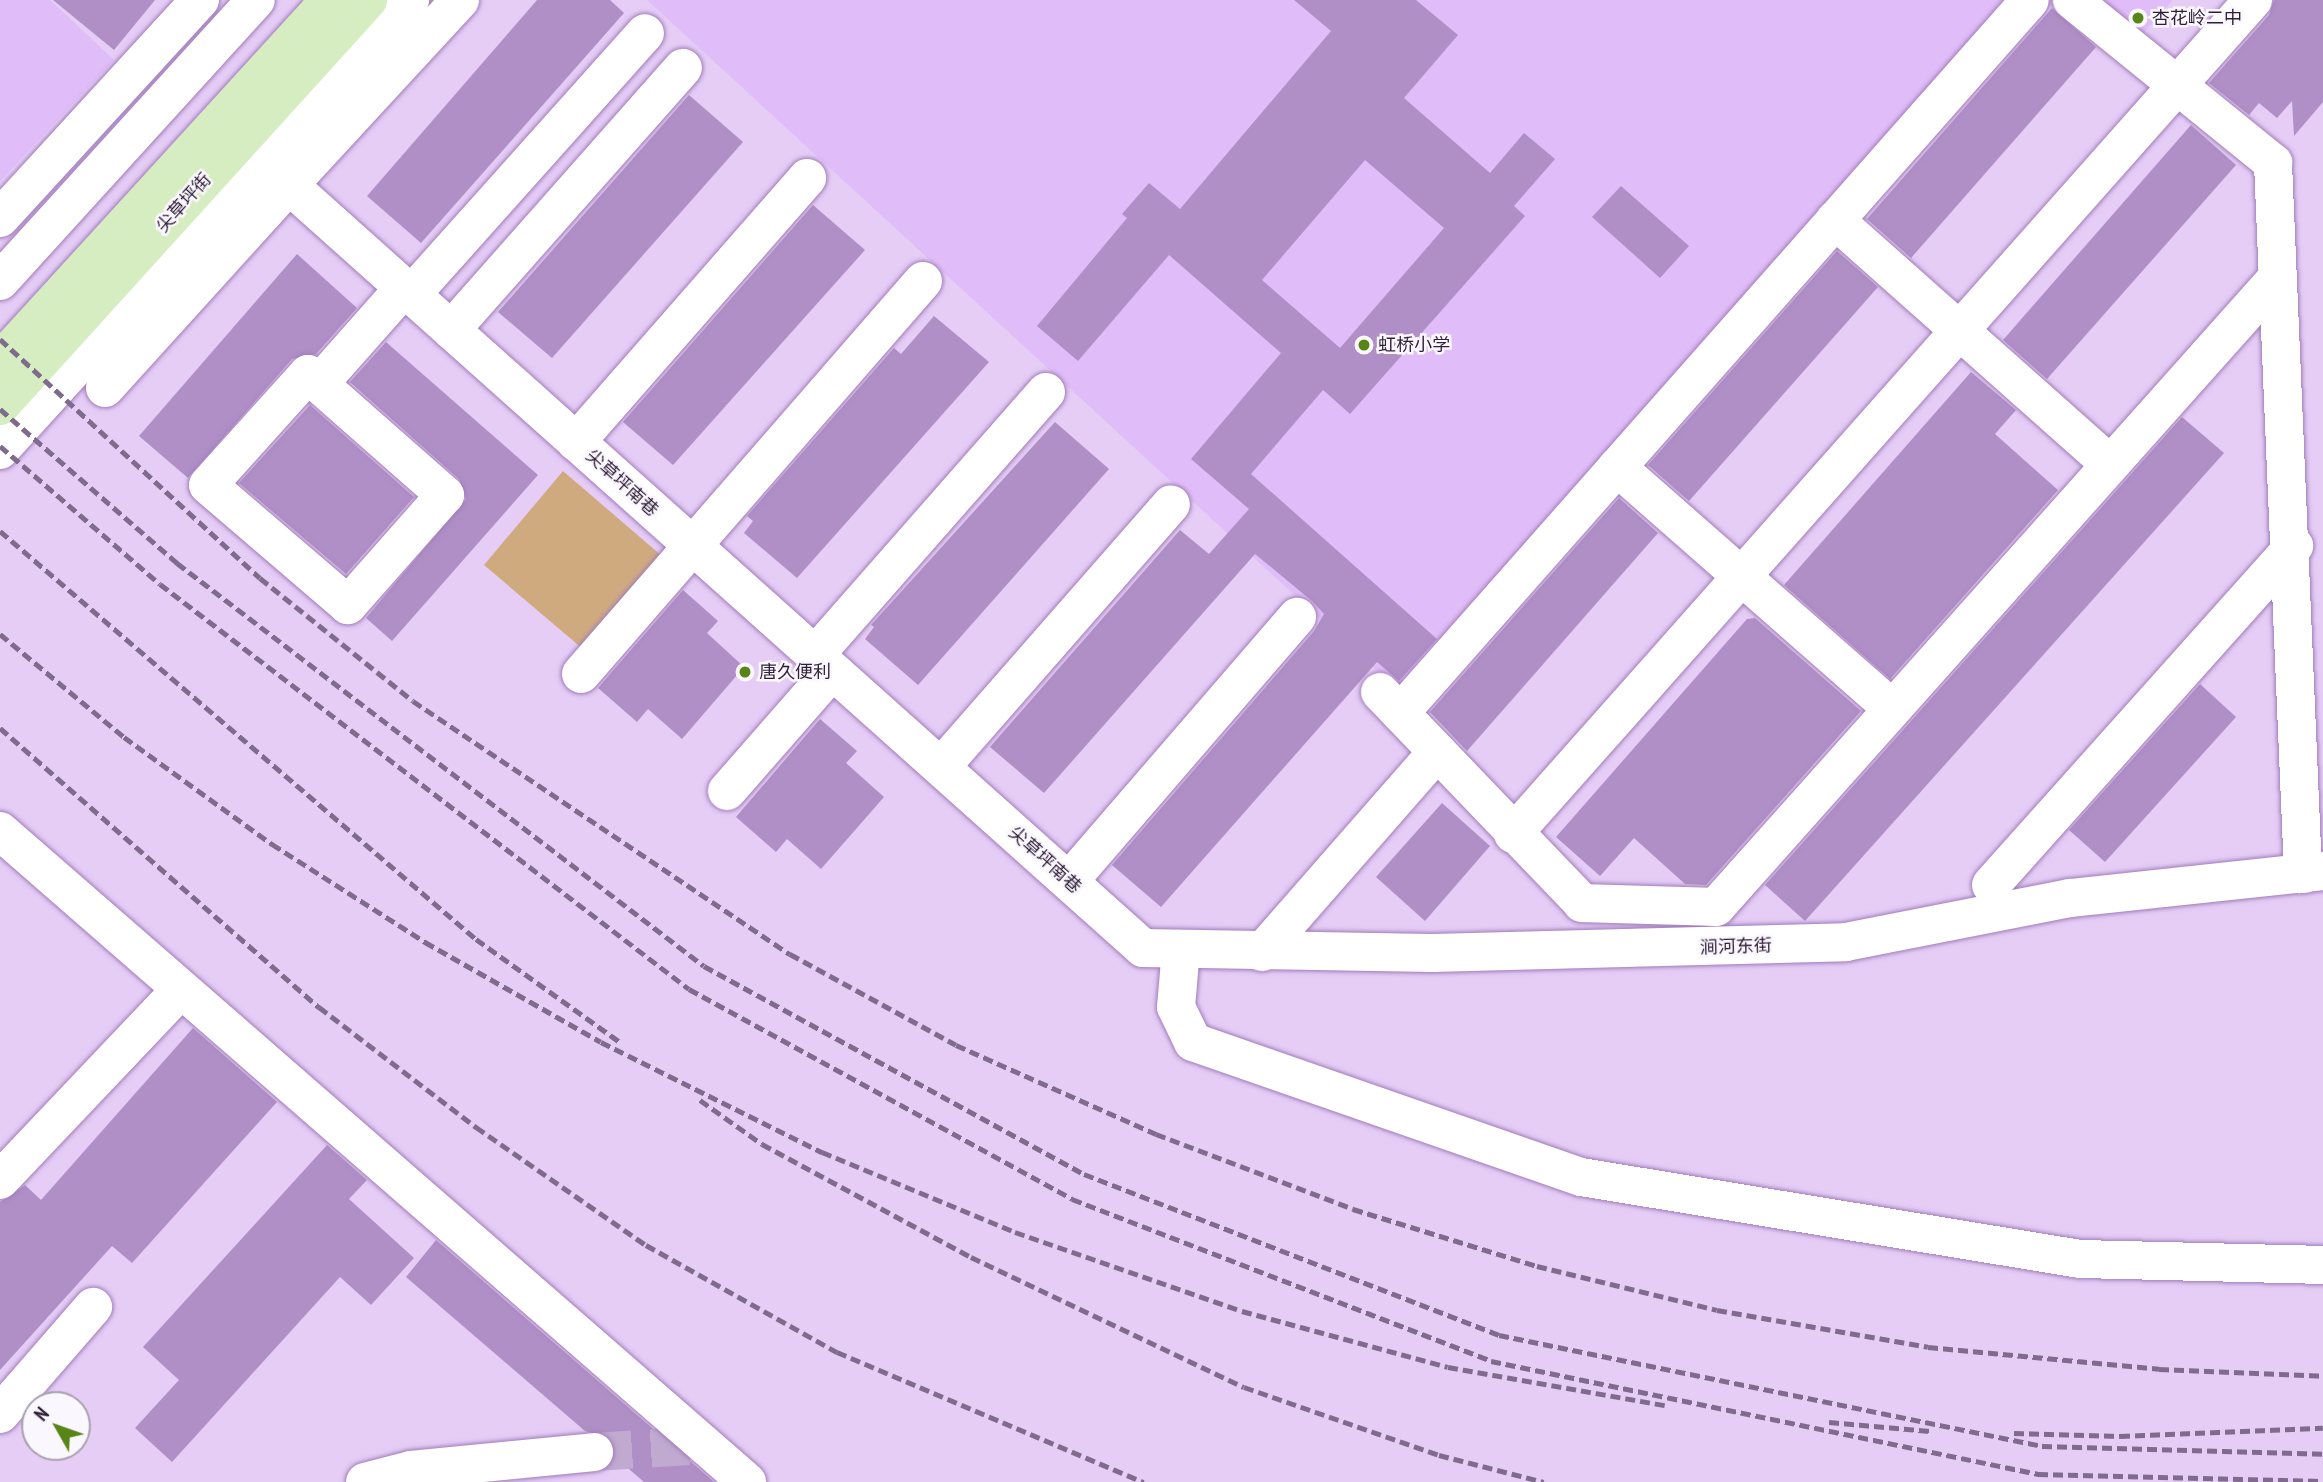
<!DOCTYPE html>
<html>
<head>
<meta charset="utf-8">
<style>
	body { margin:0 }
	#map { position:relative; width:2323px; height:1482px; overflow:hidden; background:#e5cdf6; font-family:"PT Sans Narrow","Noto Sans SC",sans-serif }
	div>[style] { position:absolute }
	.built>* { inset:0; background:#e0bdf8 }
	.green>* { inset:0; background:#d0aa7f }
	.building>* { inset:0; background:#af8fc6 }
	.minor-tunnel>* { height:38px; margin-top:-19px; transform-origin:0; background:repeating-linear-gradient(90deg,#c0aad0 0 38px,transparent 0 57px) }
	.roads { filter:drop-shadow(0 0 2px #a17cbb) drop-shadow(0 0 2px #a17cbb) }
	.minor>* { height:38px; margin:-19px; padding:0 19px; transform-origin:19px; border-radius:19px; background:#fff }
	.major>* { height:38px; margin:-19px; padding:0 19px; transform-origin:19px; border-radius:19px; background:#d6edc1 }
	.rail>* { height:5px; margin-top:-2.5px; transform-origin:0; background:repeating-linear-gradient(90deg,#7f6c8c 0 10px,transparent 0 15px) }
	.dots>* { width:19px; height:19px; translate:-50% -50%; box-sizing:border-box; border:4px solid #fbf7fe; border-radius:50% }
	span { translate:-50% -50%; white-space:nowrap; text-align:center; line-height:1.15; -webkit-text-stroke:5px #fbf7fe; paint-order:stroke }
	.poi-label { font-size:18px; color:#2e1f38 }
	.left { translate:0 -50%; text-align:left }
	.street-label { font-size:18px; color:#2e1f38 }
	.north { position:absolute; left:21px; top:1391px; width:70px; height:70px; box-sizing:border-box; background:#fbf7fe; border:2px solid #a9a1af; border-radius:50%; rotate:310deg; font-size:19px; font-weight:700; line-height:28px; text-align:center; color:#2e1f38 }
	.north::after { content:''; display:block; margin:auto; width:24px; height:32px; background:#578516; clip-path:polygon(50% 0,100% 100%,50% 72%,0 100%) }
</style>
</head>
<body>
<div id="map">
	<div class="built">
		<i style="clip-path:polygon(0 0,50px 0,114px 60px,0 181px)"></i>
		<i style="clip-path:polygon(647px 0,2013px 0,1398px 690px)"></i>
		<i style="clip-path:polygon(2096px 0,2173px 0,2140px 37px)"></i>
	</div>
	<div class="green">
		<i style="clip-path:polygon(563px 471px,669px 562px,590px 655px,484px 565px)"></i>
	</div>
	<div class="building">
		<i style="clip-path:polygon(53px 0,155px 0,114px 50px)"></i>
		<i style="clip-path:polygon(537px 0,610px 0,624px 13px,421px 243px,367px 196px)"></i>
		<i style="clip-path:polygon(evenodd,1294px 0,1416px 0,1458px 35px,1404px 98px,1490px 173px,1524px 133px,1555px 159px,1514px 206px,1525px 216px,1350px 414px,1323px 390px,1251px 474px,1437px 639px,1399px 681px,1377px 662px,1161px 907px,1112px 865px,1314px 631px,1324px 614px,1312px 601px,1255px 554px,1044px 793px,990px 747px,1180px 530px,1209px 554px,1249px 509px,1191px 459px,1281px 353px,1169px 255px,1078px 361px,1037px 326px,1127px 218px,1122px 214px,1149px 183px,1180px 209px,1331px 31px,1294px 0,1365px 160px,1444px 228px,1340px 348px,1262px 280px,1365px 160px)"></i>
		<i style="clip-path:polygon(2274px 0,2323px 0,2323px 102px,2294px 136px,2292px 101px,2277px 118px,2259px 103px,2249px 115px,2209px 83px,2269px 15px)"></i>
		<i style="clip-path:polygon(2052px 8px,2096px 47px,1911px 258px,1867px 219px)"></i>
		<i style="clip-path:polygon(689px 95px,743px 142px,552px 358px,498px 312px)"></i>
		<i style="clip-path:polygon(2191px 125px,2236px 165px,2047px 379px,2003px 340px)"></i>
		<i style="clip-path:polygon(1621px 186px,1689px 246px,1660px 278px,1592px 217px)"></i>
		<i style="clip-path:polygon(813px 205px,865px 250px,673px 465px,623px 422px)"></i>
		<i style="clip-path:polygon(1837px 251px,1878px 287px,1689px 501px,1648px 465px)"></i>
		<i style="clip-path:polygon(297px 254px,357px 308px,316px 354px,292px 359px,188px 478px,139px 436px)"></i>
		<i style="clip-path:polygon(934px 316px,989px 362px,797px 578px,744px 533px,753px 521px,747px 516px,894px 348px,901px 354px)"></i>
		<i style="clip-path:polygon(386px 342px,538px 475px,392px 641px,366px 618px,466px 499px,459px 479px,350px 382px)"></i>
		<i style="clip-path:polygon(1971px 372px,2016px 410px,1995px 434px,2058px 490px,1890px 679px,1784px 585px)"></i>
		<i style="clip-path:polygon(310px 405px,414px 497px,346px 574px,239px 483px)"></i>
		<i style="clip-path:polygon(2182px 417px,2224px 453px,1805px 921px,1765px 885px)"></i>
		<i style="clip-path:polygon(1055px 422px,1109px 469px,918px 685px,865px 639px,874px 627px,871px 625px)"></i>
		<i style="clip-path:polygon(1619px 498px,1658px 533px,1467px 751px,1430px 712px)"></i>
		<i style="clip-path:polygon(683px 590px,718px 621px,707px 633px,744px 667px,682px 739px,648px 709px,637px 722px,598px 688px)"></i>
		<i style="clip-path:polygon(1755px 618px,1861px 711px,1706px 885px,1685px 884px,1634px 838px,1600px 876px,1556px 837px,1747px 619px)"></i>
		<i style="clip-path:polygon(2200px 684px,2236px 717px,2105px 862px,2069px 830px)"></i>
		<i style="clip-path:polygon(820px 719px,857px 751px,846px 763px,884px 797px,821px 869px,787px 839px,776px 852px,736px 817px)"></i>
		<i style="clip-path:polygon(1442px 803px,1490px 846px,1425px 921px,1376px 877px)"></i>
		<i style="clip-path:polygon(193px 1028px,277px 1102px,132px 1263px,112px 1246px,0 1370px,0 1202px,25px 1185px,41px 1200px)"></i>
		<i style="clip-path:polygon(327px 1145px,367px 1180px,349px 1199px,414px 1258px,371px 1305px,340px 1277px,172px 1462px,135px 1428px,179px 1380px,143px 1347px)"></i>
		<i style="clip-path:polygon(436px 1240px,714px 1482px,644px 1482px,615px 1457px,611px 1439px,585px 1431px,406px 1277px)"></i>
	</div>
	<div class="minor-tunnel">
		<i style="left:594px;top:1452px;width:111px;rotate:-3.6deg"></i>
	</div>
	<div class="roads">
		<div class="minor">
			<i style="left:460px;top:0;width:252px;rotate:132.7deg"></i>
			<i style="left:289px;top:185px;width:1145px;rotate:41.78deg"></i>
			<i style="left:1143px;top:948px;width:289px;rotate:1deg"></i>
			<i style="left:1432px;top:953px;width:414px;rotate:-1.5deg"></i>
			<i style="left:1846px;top:942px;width:228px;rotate:-11.1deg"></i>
			<i style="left:2070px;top:898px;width:254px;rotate:-6.1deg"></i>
			<i style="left:2072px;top:0;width:259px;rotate:39deg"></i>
			<i style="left:2273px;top:163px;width:712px;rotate:87.58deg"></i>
			<i style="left:0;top:218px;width:296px;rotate:-47.5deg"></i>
			<i style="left:1835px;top:220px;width:368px;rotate:41.6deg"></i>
			<i style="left:0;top:281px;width:380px;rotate:-47.7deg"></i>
			<i style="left:411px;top:295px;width:351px;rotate:-48.2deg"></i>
			<i style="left:451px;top:330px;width:350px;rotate:-48.5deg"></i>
			<i style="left:319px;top:384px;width:168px;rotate:41.4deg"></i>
			<i style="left:445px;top:495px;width:147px;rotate:131.4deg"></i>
			<i style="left:348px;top:605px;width:184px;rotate:-139.4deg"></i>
			<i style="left:208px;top:485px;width:149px;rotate:-48deg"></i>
			<i style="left:308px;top:374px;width:15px;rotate:42deg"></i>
			<i style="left:319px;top:384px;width:128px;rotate:-48.5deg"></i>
			<i style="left:105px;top:388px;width:274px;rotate:-47.8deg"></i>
			<i style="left:576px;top:442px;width:351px;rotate:-48.8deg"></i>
			<i style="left:0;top:450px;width:609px;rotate:-47.66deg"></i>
			<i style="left:1617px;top:467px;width:366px;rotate:41.3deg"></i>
			<i style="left:815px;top:655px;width:350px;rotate:-48.7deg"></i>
			<i style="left:581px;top:674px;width:521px;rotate:-48.97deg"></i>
			<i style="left:1380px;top:692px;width:292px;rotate:46.2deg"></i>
			<i style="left:1582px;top:903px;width:134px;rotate:1.7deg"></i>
			<i style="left:1716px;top:907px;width:844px;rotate:-48.27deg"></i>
			<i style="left:1400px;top:713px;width:951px;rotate:-48.54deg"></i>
			<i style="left:941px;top:767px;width:349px;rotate:-48.8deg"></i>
			<i style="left:727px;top:791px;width:159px;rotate:-48.8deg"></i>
			<i style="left:0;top:831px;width:991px;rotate:41.07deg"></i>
			<i style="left:1513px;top:834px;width:1115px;rotate:-48.42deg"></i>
			<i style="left:1069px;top:881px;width:349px;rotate:-49.2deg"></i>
			<i style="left:1991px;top:885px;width:455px;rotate:-48.2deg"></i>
			<i style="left:1181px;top:949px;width:58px;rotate:94.9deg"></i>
			<i style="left:1176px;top:1007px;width:39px;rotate:64deg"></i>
			<i style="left:1193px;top:1042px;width:411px;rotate:19.2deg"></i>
			<i style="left:1581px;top:1177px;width:506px;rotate:9.33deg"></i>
			<i style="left:2080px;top:1259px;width:243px;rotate:1.4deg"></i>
			<i style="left:1262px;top:952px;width:266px;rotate:-48.8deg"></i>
			<i style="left:0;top:1180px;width:263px;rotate:-46.5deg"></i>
			<i style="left:0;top:1414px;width:142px;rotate:-49deg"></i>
			<i style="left:365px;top:1482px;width:48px;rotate:-14.6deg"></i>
			<i style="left:411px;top:1470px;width:184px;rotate:-5.6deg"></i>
		</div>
		<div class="major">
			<i style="left:0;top:361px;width:489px;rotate:-47.6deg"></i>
			<i style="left:0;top:406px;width:548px;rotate:-47.81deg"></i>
		</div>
	</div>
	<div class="rail">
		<i style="left:0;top:339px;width:353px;rotate:42.6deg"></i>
		<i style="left:260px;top:578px;width:196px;rotate:38.8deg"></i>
		<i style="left:413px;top:701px;width:454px;rotate:33.9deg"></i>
		<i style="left:790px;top:954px;width:189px;rotate:28.7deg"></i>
		<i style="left:956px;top:1045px;width:219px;rotate:24deg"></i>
		<i style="left:1156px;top:1134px;width:211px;rotate:20.8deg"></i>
		<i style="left:1353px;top:1209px;width:193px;rotate:17.2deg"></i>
		<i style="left:1537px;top:1266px;width:185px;rotate:13.7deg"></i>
		<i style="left:1717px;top:1310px;width:214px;rotate:9.9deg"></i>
		<i style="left:1928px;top:1347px;width:232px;rotate:5.4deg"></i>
		<i style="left:2159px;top:1369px;width:164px;rotate:2.4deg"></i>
		<i style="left:0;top:409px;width:235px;rotate:41deg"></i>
		<i style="left:177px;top:563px;width:663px;rotate:37.41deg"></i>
		<i style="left:704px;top:966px;width:433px;rotate:28.7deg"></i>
		<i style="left:1084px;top:1174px;width:445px;rotate:21.2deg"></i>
		<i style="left:1499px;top:1335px;width:554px;rotate:11.55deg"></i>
		<i style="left:2042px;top:1446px;width:281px;rotate:1.6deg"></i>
		<i style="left:0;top:446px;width:211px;rotate:40.8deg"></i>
		<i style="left:160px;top:584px;width:666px;rotate:37.44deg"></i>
		<i style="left:689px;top:989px;width:437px;rotate:28.7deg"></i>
		<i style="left:1072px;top:1199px;width:449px;rotate:21.1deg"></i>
		<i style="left:1491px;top:1361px;width:559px;rotate:11.67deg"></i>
		<i style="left:2038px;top:1474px;width:285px;rotate:1.4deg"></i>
		<i style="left:0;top:531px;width:627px;rotate:40.6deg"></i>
		<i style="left:476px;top:939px;width:178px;rotate:35.6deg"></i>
		<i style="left:0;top:634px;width:161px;rotate:39.7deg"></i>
		<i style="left:124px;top:737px;width:183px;rotate:35.9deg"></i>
		<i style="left:272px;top:844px;width:182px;rotate:32.6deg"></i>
		<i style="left:425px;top:942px;width:202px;rotate:29.6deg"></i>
		<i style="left:601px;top:1042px;width:247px;rotate:26.5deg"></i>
		<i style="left:822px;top:1152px;width:209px;rotate:22.5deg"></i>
		<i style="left:1015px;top:1232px;width:240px;rotate:19.2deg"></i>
		<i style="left:1242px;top:1311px;width:213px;rotate:15.2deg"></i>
		<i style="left:1448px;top:1367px;width:224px;rotate:10deg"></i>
		<i style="left:0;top:728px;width:424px;rotate:41.2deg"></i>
		<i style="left:319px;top:1007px;width:198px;rotate:37.4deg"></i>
		<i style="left:476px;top:1127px;width:207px;rotate:34.8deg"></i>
		<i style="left:646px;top:1245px;width:219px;rotate:29.3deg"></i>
		<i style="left:837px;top:1352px;width:333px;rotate:23deg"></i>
		<i style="left:700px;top:1100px;width:76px;rotate:35.4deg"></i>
		<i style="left:762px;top:1144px;width:238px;rotate:28.4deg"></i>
		<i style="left:971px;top:1257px;width:302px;rotate:25.5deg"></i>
		<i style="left:1244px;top:1387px;width:207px;rotate:19.2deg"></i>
		<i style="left:1439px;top:1455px;width:108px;rotate:14.4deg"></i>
		<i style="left:1829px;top:1422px;width:101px;rotate:5.1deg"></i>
		<i style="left:2014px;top:1433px;width:106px;rotate:1.6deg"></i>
		<i style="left:2120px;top:1436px;width:203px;rotate:-2.3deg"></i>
	</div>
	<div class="dots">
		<i style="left:2138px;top:18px;background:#578516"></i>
		<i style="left:1364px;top:345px;background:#578516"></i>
		<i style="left:745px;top:672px;background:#578516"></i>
	</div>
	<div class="poi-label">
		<span class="left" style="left:2152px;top:18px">杏花岭二中</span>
		<span class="left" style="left:1378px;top:345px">虹桥小学</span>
		<span class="left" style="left:759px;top:672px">唐久便利</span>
	</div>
	<div class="street-label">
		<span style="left:184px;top:203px;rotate:-48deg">尖草坪街</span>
		<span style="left:622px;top:483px;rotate:42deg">尖草坪南巷</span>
		<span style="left:1045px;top:860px;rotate:42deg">尖草坪南巷</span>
		<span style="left:1736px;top:947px;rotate:-2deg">涧河东街</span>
	</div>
	<div class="north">N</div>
</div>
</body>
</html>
